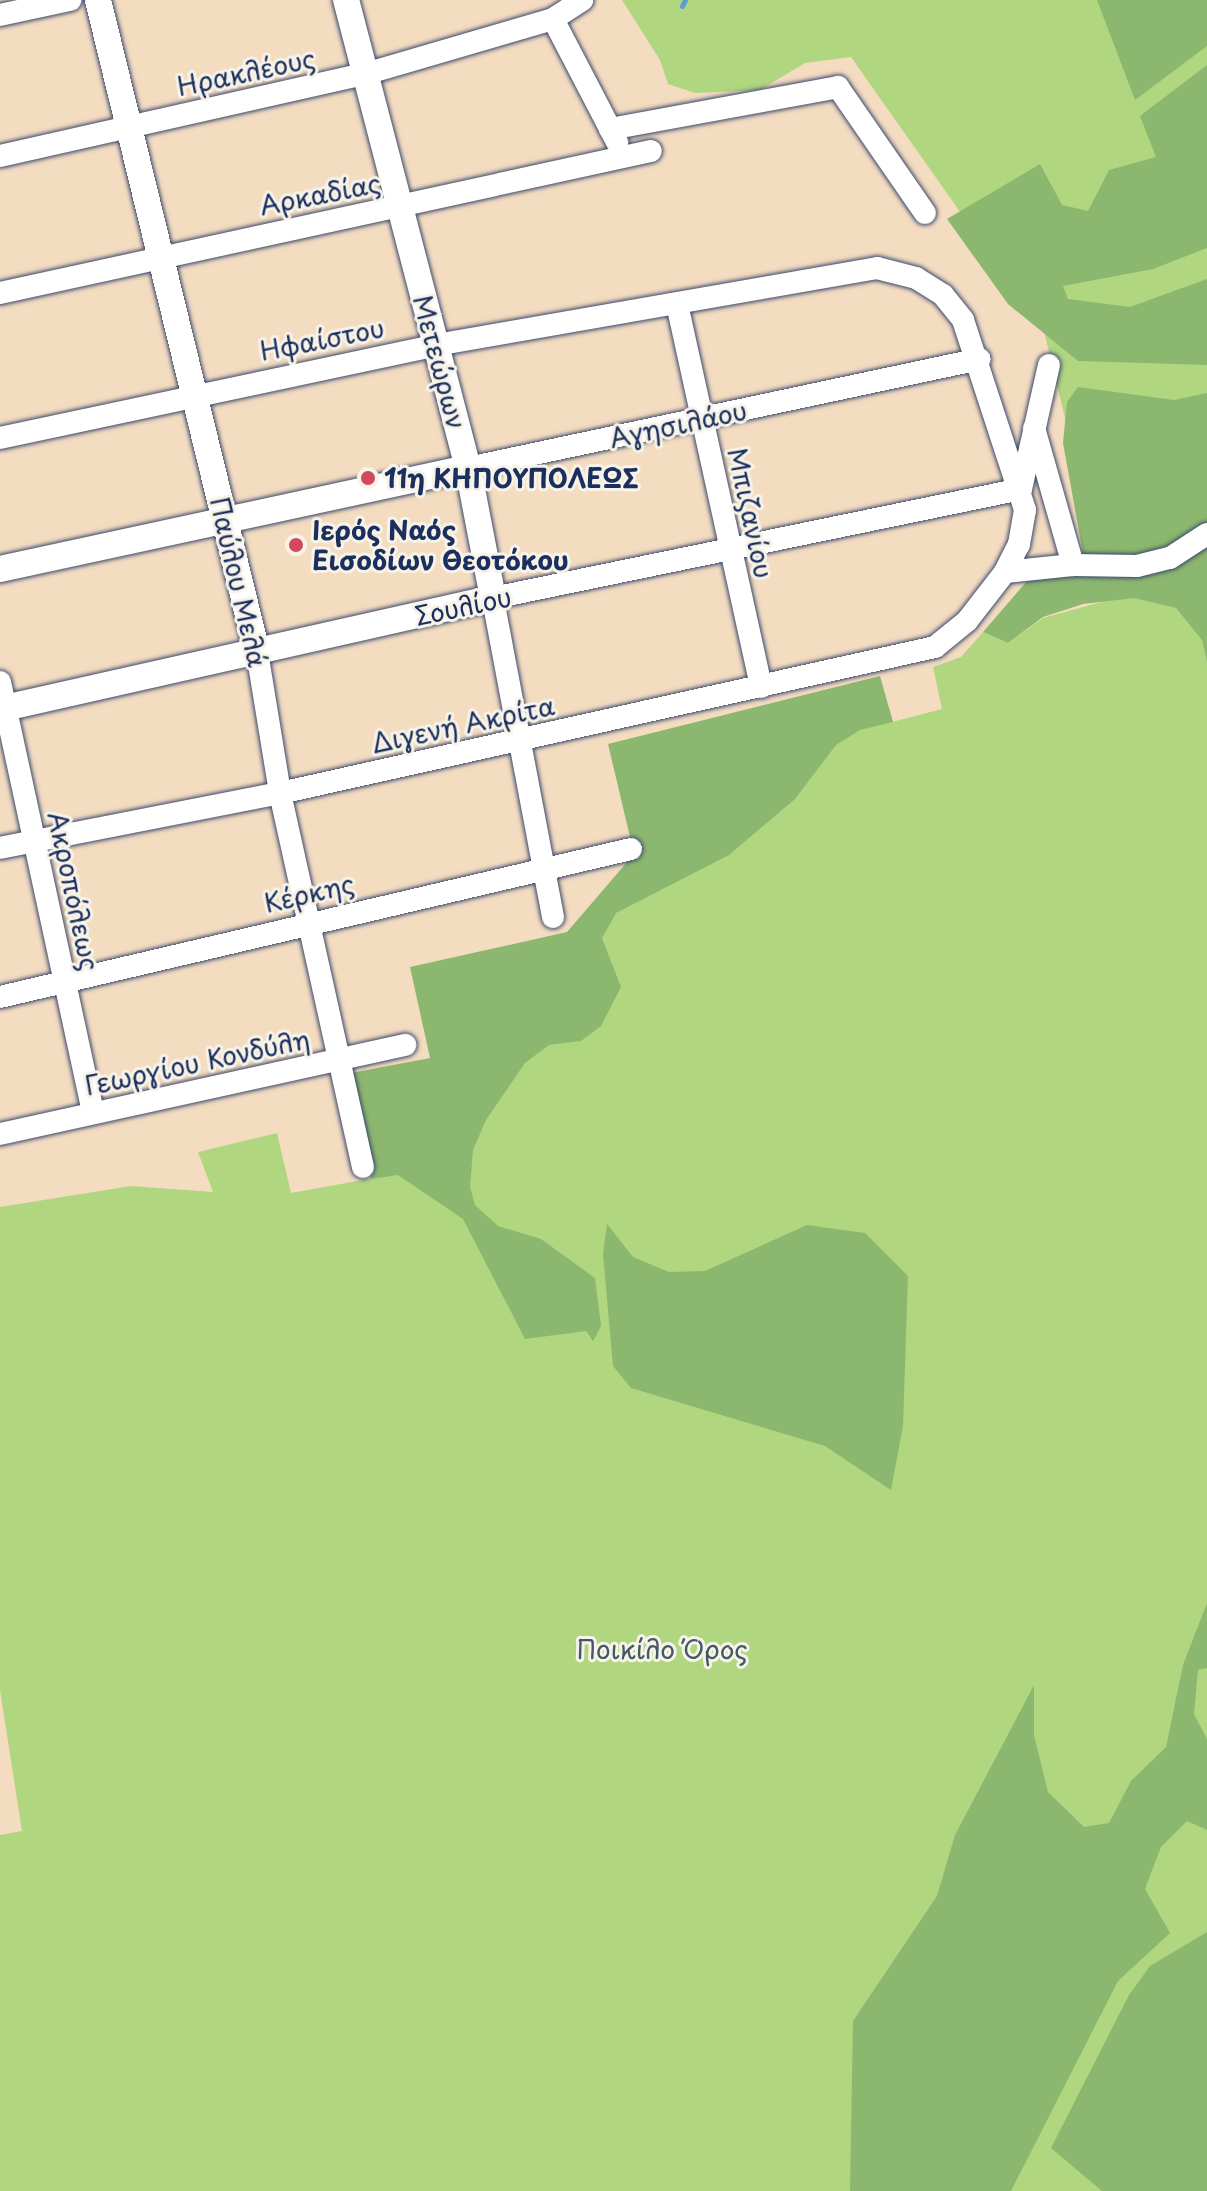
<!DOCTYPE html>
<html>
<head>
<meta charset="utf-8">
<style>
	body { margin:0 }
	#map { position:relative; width:1207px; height:2191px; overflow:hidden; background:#f4dcc1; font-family:"Playpen Sans",sans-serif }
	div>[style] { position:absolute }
	.green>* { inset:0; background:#b0d680 }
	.forest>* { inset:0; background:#8cb76e }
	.stream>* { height:5px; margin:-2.5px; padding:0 2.5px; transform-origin:2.5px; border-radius:2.5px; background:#5ca0d1 }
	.roads { filter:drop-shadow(0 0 2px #3c496d) drop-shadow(0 0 2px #3c496d) }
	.minor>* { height:22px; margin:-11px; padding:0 11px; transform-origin:11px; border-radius:11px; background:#fff }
	.tertiary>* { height:26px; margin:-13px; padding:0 13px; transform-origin:13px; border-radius:13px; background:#fff }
	.dots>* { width:22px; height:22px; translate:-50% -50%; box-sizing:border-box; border:4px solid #f7f3e8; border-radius:50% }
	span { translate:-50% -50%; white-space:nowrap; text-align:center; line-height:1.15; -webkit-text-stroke:6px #f7f3e8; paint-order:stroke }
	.street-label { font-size:26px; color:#1b2f5e }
	.poi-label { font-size:26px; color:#1b2f5e; font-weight:700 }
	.left { translate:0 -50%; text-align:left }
	.park-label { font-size:26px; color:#405966 }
</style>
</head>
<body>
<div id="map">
	<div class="green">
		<i style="clip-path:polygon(622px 0,1207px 0,1207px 2191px,0 2191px,0 1835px,22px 1831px,0 1690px,0 1207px,131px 1186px,213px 1192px,198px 1152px,277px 1133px,291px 1193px,374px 1178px,639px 854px,611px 745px,892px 722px,942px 709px,933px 667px,961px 657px,983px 632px,1008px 643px,1043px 618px,1109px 600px,1044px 331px,851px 57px,805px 63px,760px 90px,695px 93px,668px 84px,660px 60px)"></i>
	</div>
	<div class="forest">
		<i style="clip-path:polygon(1097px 0,1207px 0,1207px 46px,1135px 100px)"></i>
		<i style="clip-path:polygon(1207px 65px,1207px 248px,1153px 269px,1063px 286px,1068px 299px,1130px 307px,1207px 279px,1207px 365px,1078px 361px,1008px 304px,947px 219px,1040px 164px,1062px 205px,1088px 211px,1109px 170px,1156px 157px,1140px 116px)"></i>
		<i style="clip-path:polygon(1078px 387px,1174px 400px,1207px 393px,1207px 527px,1168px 555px,1084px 559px,1063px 443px,1067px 402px)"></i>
		<i style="clip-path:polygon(1207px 546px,1207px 662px,1202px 640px,1176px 608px,1134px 598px,1083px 604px,1043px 617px,1008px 643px,983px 632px,1027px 581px,1089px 574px)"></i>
		<i style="clip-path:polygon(880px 676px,893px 722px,860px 730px,836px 745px,795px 799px,729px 855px,616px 913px,602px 938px,621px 987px,601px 1026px,581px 1041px,549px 1045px,525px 1063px,486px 1120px,473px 1150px,470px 1187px,475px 1205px,498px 1226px,541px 1239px,595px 1278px,601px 1326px,593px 1341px,586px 1331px,525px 1339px,463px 1219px,398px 1175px,371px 1179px,351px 1073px,430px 1058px,410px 967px,567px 932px,634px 854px,608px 744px)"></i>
		<i style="clip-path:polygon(607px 1224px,633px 1257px,669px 1272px,705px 1271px,807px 1225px,865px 1233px,908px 1276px,903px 1426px,891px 1490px,825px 1446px,631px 1388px,613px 1366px,603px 1254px)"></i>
		<i style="clip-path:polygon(1207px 1603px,1207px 1668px,1198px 1670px,1194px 1714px,1207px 1739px,1207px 1830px,1187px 1821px,1161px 1847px,1145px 1889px,1170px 1933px,1118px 1981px,1011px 2191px,850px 2191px,853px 2021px,937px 1896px,955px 1835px,1034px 1685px,1034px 1735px,1048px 1792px,1084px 1827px,1109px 1823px,1131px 1781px,1166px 1747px,1183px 1665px)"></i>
		<i style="clip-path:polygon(1207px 1932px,1207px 2191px,1102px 2191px,1051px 2148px,1129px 1995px,1150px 1966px)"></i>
	</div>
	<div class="stream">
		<i style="left:682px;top:6px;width:7px;rotate:-63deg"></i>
	</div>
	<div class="roads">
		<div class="minor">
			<i style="left:0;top:15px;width:72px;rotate:-12.1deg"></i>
			<i style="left:553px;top:19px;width:139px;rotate:62.5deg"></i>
			<i style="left:610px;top:129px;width:232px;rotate:-10.4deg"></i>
			<i style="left:838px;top:87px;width:153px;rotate:55.4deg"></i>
			<i style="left:0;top:156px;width:374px;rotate:-12.7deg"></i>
			<i style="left:365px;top:74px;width:196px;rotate:-16.3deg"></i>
			<i style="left:553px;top:19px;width:35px;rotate:-33deg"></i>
			<i style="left:0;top:293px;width:666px;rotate:-12.3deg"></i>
			<i style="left:677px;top:304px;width:392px;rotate:77.6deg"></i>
			<i style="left:0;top:438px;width:446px;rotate:-12deg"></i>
			<i style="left:436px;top:345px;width:448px;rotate:-9.9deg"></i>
			<i style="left:877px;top:268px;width:40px;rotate:14.4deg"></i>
			<i style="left:916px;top:278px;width:32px;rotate:32deg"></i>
			<i style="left:943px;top:295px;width:32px;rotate:51deg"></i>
			<i style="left:963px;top:320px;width:200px;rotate:71.9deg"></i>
			<i style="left:1025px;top:510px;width:35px;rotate:100deg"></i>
			<i style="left:1019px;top:544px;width:31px;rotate:117deg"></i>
			<i style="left:1005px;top:572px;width:62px;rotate:127.8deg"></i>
			<i style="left:967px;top:621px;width:41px;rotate:140.9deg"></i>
			<i style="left:935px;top:647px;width:671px;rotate:167.43deg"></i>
			<i style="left:280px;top:793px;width:285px;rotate:168.9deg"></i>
			<i style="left:468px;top:468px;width:523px;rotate:-12.02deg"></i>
			<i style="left:1073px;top:565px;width:64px;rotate:0.9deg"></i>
			<i style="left:1137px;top:566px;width:34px;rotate:-14deg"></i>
			<i style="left:1170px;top:558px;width:44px;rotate:-33deg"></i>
			<i style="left:1005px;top:572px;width:68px;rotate:-5.9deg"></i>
			<i style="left:1073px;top:565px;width:142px;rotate:-105.9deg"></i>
			<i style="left:257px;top:652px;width:143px;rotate:80.7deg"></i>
			<i style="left:280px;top:793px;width:383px;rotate:77.5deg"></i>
			<i style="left:0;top:682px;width:440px;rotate:77.8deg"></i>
			<i style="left:553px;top:917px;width:325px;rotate:-100.7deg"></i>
			<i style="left:493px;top:598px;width:539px;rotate:-11.66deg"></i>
			<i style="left:1021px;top:489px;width:127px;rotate:-77.3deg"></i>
			<i style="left:0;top:997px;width:648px;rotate:-13.2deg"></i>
			<i style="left:0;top:1134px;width:415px;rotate:-12.4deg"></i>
		</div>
		<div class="tertiary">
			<i style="left:98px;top:0;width:671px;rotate:76.3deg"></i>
			<i style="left:0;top:569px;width:479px;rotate:-12.2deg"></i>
			<i style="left:0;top:709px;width:505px;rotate:-12.69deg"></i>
			<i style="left:493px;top:598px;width:132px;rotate:-100.9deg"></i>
			<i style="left:468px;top:468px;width:484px;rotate:-104.6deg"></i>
		</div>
	</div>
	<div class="dots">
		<i style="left:368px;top:478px;background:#d1495b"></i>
		<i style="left:296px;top:545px;background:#d1495b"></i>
	</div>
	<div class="street-label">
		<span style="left:246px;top:72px;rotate:-12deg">Ηρακλέους</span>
		<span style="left:320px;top:194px;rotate:-11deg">Αρκαδίας</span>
		<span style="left:322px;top:339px;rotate:-11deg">Ηφαίστου</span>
		<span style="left:440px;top:362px;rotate:75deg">Μετεώρων</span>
		<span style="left:678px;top:424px;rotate:-12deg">Αγησιλάου</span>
		<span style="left:751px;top:513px;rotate:78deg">Μπιζανίου</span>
		<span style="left:239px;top:582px;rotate:77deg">Παύλου Μελά</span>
		<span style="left:463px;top:606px;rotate:-12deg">Σουλίου</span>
		<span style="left:463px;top:724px;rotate:-12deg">Διγενή Ακρίτα</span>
		<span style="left:74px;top:891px;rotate:78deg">Ακροπόλεως</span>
		<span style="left:309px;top:893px;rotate:-13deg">Κέρκης</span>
		<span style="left:197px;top:1062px;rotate:-12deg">Γεωργίου Κονδύλη</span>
	</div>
	<div class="poi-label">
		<span class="left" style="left:384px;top:478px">11η ΚΗΠΟΥΠΟΛΕΩΣ</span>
		<span class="left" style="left:312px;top:545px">Ιερός Ναός<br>Εισοδίων Θεοτόκου</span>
	</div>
	<div class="park-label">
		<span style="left:662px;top:1649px">Ποικίλο Όρος</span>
	</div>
</div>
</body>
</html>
